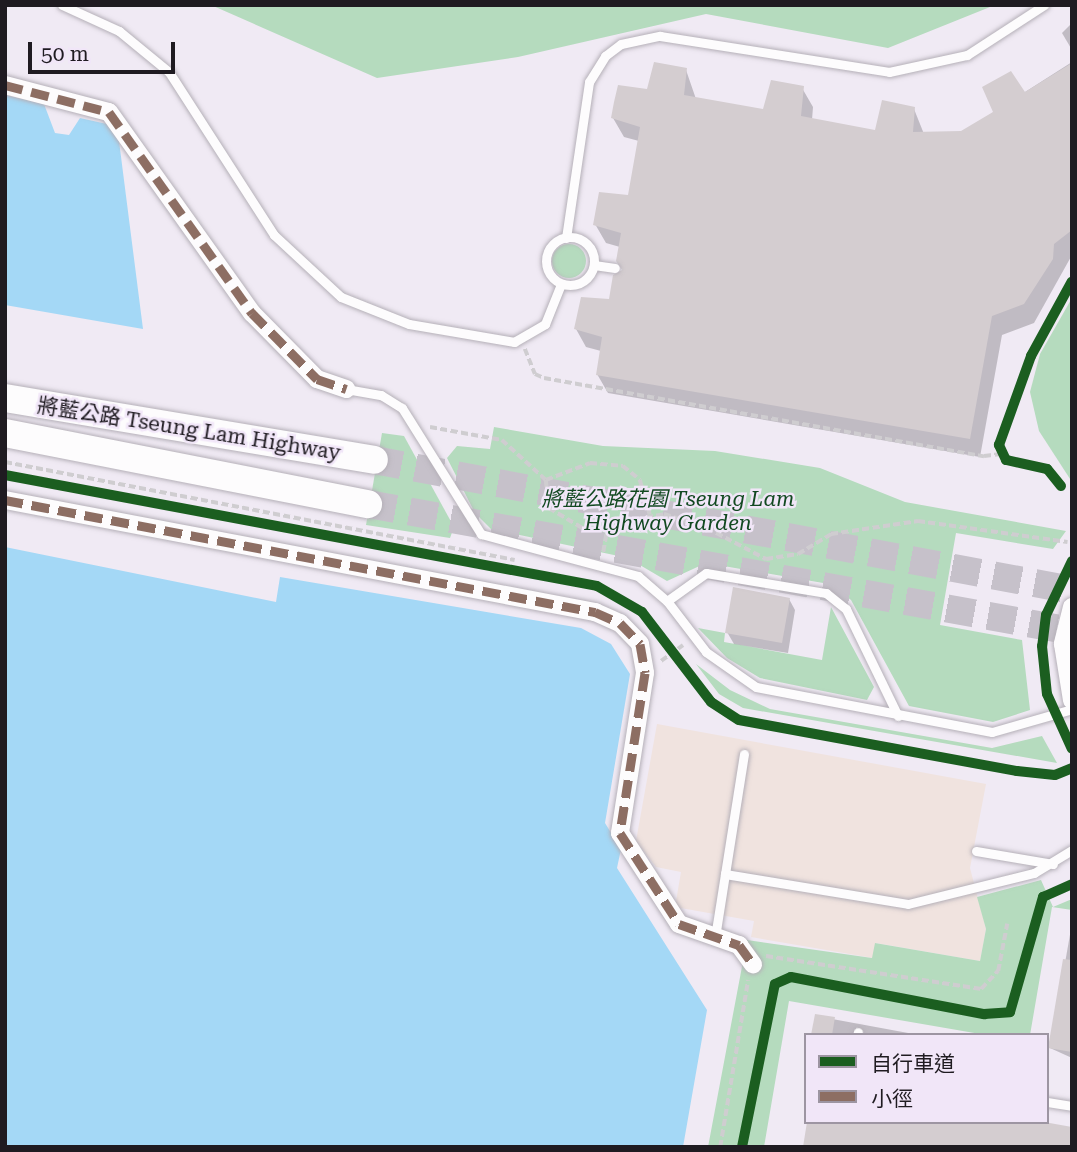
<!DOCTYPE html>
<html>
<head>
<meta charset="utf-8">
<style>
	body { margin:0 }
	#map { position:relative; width:1077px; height:1152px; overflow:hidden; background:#f0eaf4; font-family:"Roboto Serif","Noto Sans TC",serif }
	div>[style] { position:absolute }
	.industrial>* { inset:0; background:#f0e3df }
	.green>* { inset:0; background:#b5dbbe }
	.round { border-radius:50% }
	.water>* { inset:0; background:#a4d8f6 }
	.shadow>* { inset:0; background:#0003 }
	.building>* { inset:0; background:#d4cdd0 }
	.primary-tunnel>* { height:28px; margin-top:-14px; transform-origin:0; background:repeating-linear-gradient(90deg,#c6c1ca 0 28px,transparent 0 42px) }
	.path>* { height:3.5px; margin-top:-1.75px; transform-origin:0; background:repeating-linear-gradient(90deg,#cfcdd0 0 7px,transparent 0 10.5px) }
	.roads { filter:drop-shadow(0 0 2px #b5b0b8) drop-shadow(0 0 2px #b5b0b8) }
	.lane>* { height:9px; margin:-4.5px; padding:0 4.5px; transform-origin:4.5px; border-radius:4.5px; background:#fdfcfd }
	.lane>.ring { margin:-4.5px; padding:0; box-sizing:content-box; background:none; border:9px solid #fdfcfd; border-radius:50% }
	.street>* { height:18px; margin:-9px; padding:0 9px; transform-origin:9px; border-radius:9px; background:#fdfcfd }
	.primary>* { height:28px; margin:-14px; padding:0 14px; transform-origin:14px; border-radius:14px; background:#fdfcfd }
	.quiet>* { height:9px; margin-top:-4.5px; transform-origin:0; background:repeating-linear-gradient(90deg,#8d6e63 0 18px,transparent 0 27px) }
	.cycleway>* { height:10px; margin:-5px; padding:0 5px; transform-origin:5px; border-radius:5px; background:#1b5e20 }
	span { translate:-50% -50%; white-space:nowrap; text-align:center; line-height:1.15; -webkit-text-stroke:5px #f1e6f8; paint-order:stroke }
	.street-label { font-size:21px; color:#1f1b21 }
	.park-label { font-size:21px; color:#124921; font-style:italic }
	.frame { position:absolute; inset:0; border:7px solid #1f1b21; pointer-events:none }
	.legend { position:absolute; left:804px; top:1033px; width:245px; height:91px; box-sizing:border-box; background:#f1e6f8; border:2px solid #9d95a2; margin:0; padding:9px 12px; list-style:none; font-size:21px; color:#1f1b21 }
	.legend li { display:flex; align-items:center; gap:14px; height:35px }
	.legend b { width:35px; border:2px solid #9d95a2 }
	.scale { position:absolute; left:28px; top:42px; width:147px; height:32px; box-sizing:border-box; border:4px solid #1f1b21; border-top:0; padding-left:9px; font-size:21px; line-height:24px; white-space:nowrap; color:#1f1b21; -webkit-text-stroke:5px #f1e6f8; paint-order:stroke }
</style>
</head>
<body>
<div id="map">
	<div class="industrial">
		<i style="clip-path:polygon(657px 724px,986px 784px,970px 868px,986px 929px,980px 961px,876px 943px,873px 958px,751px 937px,754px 921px,675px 907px,681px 872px,656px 867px,636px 841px)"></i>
	</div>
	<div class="green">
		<i style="clip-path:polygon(211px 5px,995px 5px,888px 48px,706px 14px,518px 57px,377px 78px)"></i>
		<i class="round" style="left:552px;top:244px;width:34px;height:34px"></i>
		<i style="clip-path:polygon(1072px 298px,1072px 482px,1039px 431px,1030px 392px,1040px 354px)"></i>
		<i style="clip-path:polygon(494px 427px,603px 446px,715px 451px,820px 468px,905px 502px,1066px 531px,1053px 549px,956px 533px,940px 625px,1022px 640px,1030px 710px,993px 722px,909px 706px,851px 600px,829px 584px,706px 563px,667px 581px,628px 558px,491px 529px,475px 513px,447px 458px,457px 446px,490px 449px)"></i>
		<i style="clip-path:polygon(382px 433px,404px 436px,454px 527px,450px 538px,366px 525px)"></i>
		<i style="clip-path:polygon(831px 607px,874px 687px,867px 700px,760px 678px,727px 658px,698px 628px,725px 633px,724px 642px,822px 660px)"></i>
		<i style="clip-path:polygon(696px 664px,730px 690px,770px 709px,992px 748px,1042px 736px,1057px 763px,743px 708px,719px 694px)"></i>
		<i style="clip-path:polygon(1041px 880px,1053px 907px,1072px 899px,1072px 910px,1052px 907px,1030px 1035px,986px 1035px,789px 1001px,764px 1147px,708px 1147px,747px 940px,872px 958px,875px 943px,980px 961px,986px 929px,977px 897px)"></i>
	</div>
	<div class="water">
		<i style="clip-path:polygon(5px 95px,44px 104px,55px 133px,69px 135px,80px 118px,107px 124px,119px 141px,143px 329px,5px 305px)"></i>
		<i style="clip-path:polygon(5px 547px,276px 602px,280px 577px,581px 628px,611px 644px,630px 674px,605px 823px,621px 849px,617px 868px,707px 1010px,683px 1147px,5px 1147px)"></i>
	</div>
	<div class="shadow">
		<i style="clip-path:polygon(1072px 23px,1072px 50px,1062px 33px)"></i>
		<i style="clip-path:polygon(1072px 62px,1072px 255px,1034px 323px,1002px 335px,980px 457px,608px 393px,597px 374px,601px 351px,586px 347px,576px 329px,611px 301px,624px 271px,620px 247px,606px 243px,595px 224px,629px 197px,639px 141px,624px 137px,613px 118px,648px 91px,686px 70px,696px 99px,765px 111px,802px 88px,813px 107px,812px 120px,876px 132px,914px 109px,924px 134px,961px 133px)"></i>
		<i style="clip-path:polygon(789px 599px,795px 610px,788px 653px,734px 644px,727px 632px)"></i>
		<i style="clip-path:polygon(1071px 929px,1072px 929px,1072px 1058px,1050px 1048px)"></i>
		<i style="clip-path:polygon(816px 1016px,919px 1035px,813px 1035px)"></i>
	</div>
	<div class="building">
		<i style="clip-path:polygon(654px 62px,687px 68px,684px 95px,763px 109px,771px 80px,804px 86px,801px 116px,875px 130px,882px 100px,915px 107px,913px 132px,961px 131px,993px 112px,982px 87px,1011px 71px,1025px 92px,1072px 63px,1072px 230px,1054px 244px,1053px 259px,1024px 304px,992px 316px,970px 439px,596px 375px,602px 337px,574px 329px,581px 297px,609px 299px,613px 275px,622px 270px,616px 261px,621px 233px,593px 225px,599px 192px,628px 195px,640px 127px,611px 118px,614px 102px,618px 85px,647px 89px)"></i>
		<i style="clip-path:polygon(733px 587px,790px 598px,782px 643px,725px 633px)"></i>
		<i style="clip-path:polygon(1063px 959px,1072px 960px,1072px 1052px,1048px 1048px)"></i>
		<i style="clip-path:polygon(815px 1014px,835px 1017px,832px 1035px,811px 1035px)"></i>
		<i style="clip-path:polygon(807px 1122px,1044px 1122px,1072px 1127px,1072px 1147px,803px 1147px)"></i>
	</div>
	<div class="primary-tunnel">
		<i style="left:374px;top:460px;width:710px;rotate:10.55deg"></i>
		<i style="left:368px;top:504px;width:715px;rotate:10.23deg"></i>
	</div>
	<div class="path">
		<i style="left:525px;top:349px;width:27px;rotate:68deg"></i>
		<i style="left:535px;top:374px;width:10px;rotate:24deg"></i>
		<i style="left:544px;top:378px;width:447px;rotate:10.1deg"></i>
		<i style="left:984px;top:456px;width:17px;rotate:-7deg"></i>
		<i style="left:430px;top:427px;width:73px;rotate:10.2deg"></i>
		<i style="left:502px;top:440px;width:59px;rotate:42.3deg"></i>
		<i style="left:546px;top:480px;width:47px;rotate:-21.1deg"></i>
		<i style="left:590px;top:463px;width:33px;rotate:5deg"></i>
		<i style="left:623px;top:466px;width:22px;rotate:39deg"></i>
		<i style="left:640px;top:480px;width:36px;rotate:74deg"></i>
		<i style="left:5px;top:462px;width:519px;rotate:10.88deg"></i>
		<i style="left:546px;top:480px;width:28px;rotate:84deg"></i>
		<i style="left:549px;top:508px;width:41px;rotate:31deg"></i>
		<i style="left:584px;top:529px;width:81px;rotate:-10.6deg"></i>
		<i style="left:664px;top:514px;width:45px;rotate:18deg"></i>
		<i style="left:707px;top:528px;width:67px;rotate:27.7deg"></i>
		<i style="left:766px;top:559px;width:32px;rotate:-9deg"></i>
		<i style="left:798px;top:554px;width:39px;rotate:-31deg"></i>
		<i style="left:831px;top:534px;width:88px;rotate:-8.5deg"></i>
		<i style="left:918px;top:521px;width:151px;rotate:8deg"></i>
		<i style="left:603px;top:552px;width:23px;rotate:-80deg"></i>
		<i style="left:661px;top:661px;width:27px;rotate:-36deg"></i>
		<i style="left:766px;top:956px;width:218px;rotate:8.7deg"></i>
		<i style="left:981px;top:989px;width:25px;rotate:-47deg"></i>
		<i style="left:998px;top:971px;width:48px;rotate:-79.2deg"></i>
		<i style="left:720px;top:1147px;width:169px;rotate:-80.5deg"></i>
	</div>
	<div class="roads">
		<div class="lane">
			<i style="left:62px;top:5px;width:63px;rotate:24.5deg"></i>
			<i style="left:119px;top:31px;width:65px;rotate:39.4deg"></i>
			<i style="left:169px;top:72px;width:194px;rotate:57.2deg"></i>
			<i style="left:274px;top:235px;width:91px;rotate:42.8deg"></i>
			<i style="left:341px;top:297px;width:73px;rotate:21.7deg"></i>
			<i style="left:409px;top:324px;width:107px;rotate:9.7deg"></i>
			<i style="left:514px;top:342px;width:36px;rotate:-30deg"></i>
			<i style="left:545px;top:324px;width:43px;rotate:-68.2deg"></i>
			<i class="ring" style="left:546px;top:237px;width:39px;height:39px"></i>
			<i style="left:566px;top:238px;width:158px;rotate:-81.6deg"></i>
			<i style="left:589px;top:82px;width:31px;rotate:-58deg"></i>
			<i style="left:605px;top:56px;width:20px;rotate:-37deg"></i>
			<i style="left:621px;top:44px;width:40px;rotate:-12deg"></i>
			<i style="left:660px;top:36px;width:232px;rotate:8.9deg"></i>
			<i style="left:889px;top:72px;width:80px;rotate:-12.3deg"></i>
			<i style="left:967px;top:55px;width:92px;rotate:-33deg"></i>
			<i style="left:594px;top:265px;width:21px;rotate:8deg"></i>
			<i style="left:346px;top:389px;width:36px;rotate:10deg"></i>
			<i style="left:381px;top:395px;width:25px;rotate:32deg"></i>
			<i style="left:402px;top:408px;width:149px;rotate:57.9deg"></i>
			<i style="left:481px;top:534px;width:163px;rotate:15deg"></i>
			<i style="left:638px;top:576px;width:38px;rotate:41deg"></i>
			<i style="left:667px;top:601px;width:64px;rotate:52.6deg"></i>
			<i style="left:706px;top:652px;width:61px;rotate:35deg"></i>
			<i style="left:756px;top:687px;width:240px;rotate:10.8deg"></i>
			<i style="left:992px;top:732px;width:83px;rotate:-16deg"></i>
			<i style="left:667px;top:601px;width:48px;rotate:-35.7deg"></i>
			<i style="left:706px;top:573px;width:122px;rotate:9.5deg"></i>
			<i style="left:826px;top:593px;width:26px;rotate:39deg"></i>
			<i style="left:846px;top:609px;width:119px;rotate:64.1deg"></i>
			<i style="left:744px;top:754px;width:121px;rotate:99deg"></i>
			<i style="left:725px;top:874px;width:185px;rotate:9.3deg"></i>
			<i style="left:908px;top:904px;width:130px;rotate:-13.8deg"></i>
			<i style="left:1034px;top:873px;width:44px;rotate:-31.2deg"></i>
			<i style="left:976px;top:851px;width:78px;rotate:9.6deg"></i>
			<i style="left:715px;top:937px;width:64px;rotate:-81deg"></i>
			<i style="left:857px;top:1035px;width:3px;rotate:-72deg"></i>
			<i style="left:1047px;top:1102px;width:25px;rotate:9deg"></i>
		</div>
		<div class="street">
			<i style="left:5px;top:85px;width:107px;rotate:14.6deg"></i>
			<i style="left:109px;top:112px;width:247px;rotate:54.6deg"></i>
			<i style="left:252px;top:313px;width:93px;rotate:45.4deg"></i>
			<i style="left:317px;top:379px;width:31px;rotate:19deg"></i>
			<i style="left:5px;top:500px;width:601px;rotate:10.75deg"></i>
			<i style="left:595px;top:612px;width:27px;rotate:24deg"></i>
			<i style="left:620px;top:623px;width:29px;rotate:46deg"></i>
			<i style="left:640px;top:644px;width:29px;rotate:80deg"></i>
			<i style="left:645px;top:673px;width:162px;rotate:98.9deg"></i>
			<i style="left:620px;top:833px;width:108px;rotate:57deg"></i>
			<i style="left:679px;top:924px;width:64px;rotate:19.3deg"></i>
			<i style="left:739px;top:945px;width:24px;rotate:54deg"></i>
			<i style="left:1072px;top:607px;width:38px;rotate:104deg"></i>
			<i style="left:1063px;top:644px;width:57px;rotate:80.9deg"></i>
		</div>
		<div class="primary">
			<i style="left:5px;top:398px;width:374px;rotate:9.5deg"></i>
			<i style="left:5px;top:433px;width:370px;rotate:11.1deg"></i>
		</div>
	</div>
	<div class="quiet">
		<i style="left:5px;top:85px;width:107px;rotate:14.6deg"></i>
		<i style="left:109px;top:112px;width:247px;rotate:54.6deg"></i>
		<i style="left:252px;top:313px;width:93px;rotate:45.4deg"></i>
		<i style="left:317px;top:379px;width:31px;rotate:19deg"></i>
		<i style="left:5px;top:500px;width:601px;rotate:10.75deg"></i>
		<i style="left:595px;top:612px;width:27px;rotate:24deg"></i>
		<i style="left:620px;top:623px;width:29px;rotate:46deg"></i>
		<i style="left:640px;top:644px;width:29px;rotate:80deg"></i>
		<i style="left:645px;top:673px;width:162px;rotate:98.9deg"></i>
		<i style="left:620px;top:833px;width:108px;rotate:57deg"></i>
		<i style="left:679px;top:924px;width:64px;rotate:19.3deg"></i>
		<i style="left:739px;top:945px;width:24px;rotate:54deg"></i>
	</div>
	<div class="cycleway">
		<i style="left:5px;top:475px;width:602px;rotate:10.62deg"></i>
		<i style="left:597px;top:586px;width:52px;rotate:30deg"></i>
		<i style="left:642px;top:612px;width:113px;rotate:52.5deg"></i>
		<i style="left:711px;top:702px;width:33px;rotate:33deg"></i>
		<i style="left:739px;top:720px;width:283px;rotate:10.4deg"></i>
		<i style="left:1017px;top:771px;width:38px;rotate:6deg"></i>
		<i style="left:1055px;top:775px;width:18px;rotate:-22deg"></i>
		<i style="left:1061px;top:486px;width:22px;rotate:-129deg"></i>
		<i style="left:1047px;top:469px;width:42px;rotate:-167.6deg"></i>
		<i style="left:1006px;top:460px;width:17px;rotate:-115deg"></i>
		<i style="left:999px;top:445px;width:95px;rotate:-70.2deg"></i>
		<i style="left:1031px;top:356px;width:85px;rotate:-61.3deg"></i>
		<i style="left:1072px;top:561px;width:60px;rotate:115.7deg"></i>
		<i style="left:1046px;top:615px;width:31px;rotate:97deg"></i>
		<i style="left:1042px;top:646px;width:48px;rotate:84.1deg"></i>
		<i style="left:1047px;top:694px;width:60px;rotate:65.6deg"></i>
		<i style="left:742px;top:1147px;width:166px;rotate:-78.6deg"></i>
		<i style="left:775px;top:984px;width:17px;rotate:-24deg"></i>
		<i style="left:791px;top:977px;width:197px;rotate:10.9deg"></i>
		<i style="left:984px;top:1014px;width:26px;rotate:-4deg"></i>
		<i style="left:1010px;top:1012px;width:120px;rotate:-74deg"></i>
		<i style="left:1043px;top:897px;width:32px;rotate:-24deg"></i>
	</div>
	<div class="street-label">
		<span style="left:189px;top:429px;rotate:9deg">將藍公路 Tseung Lam Highway</span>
	</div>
	<div class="park-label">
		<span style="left:668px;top:511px">將藍公路花園 Tseung Lam<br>Highway Garden</span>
	</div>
	<div class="frame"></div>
	<ul class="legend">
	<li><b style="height:9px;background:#1b5e20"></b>自行車道</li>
	<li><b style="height:9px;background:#8d6e63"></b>小徑</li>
	</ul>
	<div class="scale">50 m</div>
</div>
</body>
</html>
